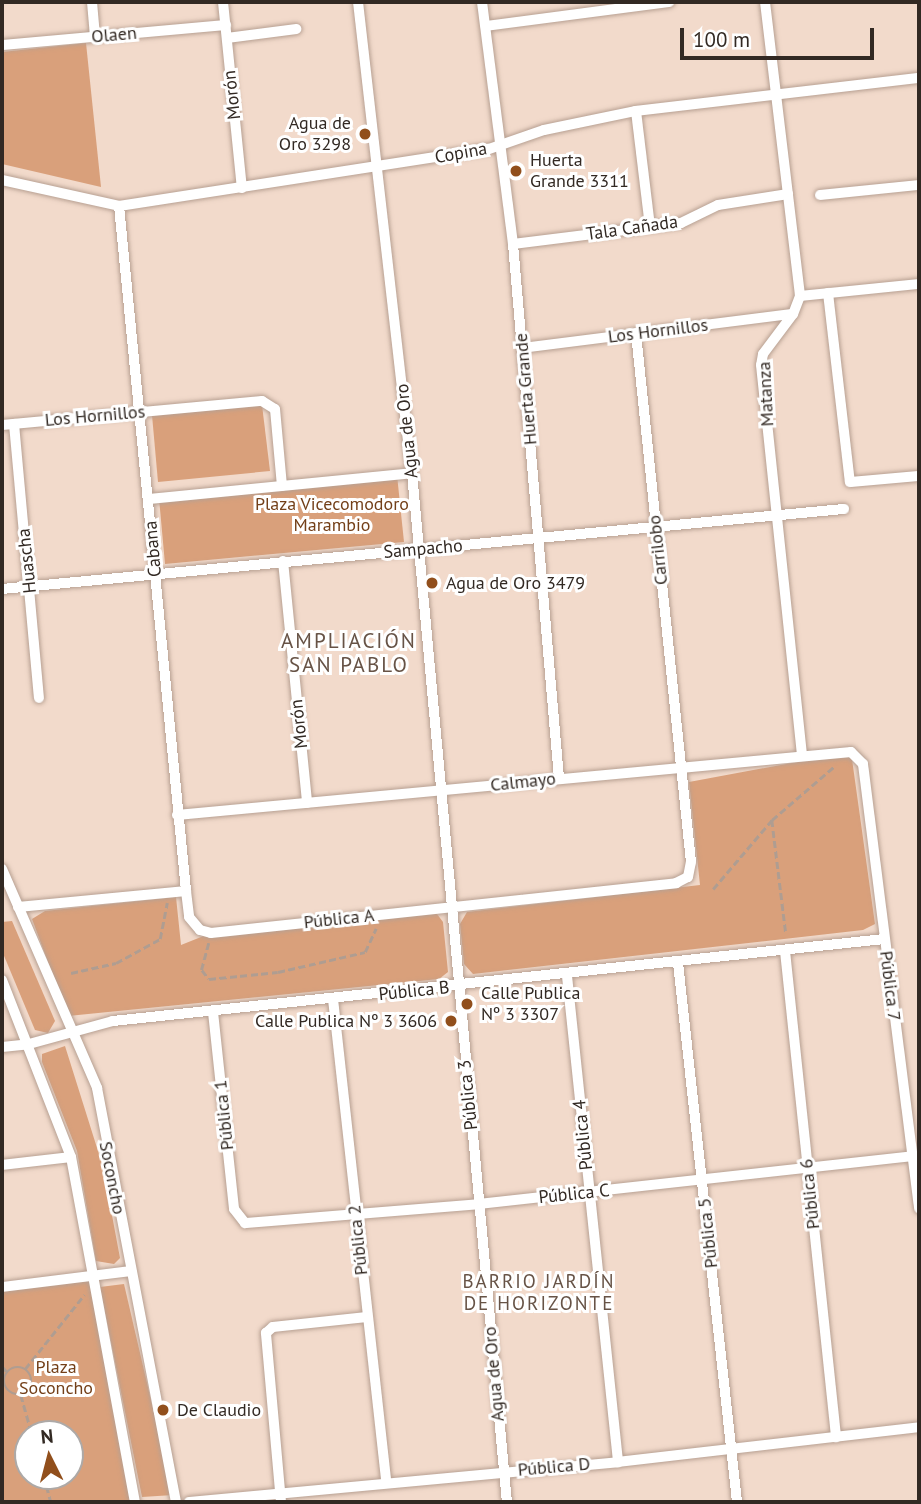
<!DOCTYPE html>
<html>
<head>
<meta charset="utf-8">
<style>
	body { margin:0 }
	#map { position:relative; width:921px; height:1504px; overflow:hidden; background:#f2dacb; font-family:"PT Sans",sans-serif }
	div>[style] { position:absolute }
	.green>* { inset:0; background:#d9a07b }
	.path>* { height:2.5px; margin-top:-1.25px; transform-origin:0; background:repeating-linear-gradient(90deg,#af9d91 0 7px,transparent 0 10.5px) }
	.path>.ring { margin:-1.25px; padding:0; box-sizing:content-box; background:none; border:2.5px solid #af9d91; border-radius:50% }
	.roads { filter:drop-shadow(0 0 2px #b7a092) drop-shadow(0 0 2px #b7a092) }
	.street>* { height:10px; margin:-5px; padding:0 5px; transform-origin:5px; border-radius:5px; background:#fff }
	.dots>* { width:19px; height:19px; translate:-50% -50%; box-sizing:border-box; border:4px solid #fff; border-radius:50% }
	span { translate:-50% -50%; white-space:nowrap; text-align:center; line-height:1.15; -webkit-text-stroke:6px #fff; paint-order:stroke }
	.street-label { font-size:18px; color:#322923 }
	.poi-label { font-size:18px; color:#322923 }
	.right { translate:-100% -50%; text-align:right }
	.left { translate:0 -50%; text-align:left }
	.park-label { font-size:18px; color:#733f18 }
	.neighbourhood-label { font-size:19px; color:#675346; letter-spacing:2px }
	.quarter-label { font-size:21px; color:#675346; letter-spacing:2px }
	.frame { position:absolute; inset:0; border:4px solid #322923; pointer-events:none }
	.north { position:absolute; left:14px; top:1420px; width:70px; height:70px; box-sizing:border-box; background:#fff; border:2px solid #ada9a7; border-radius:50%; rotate:354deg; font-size:19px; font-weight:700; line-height:28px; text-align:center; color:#322923 }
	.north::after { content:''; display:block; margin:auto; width:24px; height:32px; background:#914f1c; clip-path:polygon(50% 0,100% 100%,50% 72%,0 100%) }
	.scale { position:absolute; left:680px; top:28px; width:194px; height:32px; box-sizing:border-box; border:4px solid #322923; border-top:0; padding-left:9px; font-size:21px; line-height:24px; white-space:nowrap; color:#322923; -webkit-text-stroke:5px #fff; paint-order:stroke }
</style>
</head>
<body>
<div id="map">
	<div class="green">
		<i style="clip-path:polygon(86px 43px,101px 187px,2px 164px,2px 52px)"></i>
		<i style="clip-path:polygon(262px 405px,270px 471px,158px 482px,152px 415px)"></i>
		<i style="clip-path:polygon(397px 475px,404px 542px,165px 564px,159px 498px)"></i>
		<i style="clip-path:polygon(851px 752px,875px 924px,863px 930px,473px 974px,464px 964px,460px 924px,467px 912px,700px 885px,689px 782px)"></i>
		<i style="clip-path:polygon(176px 897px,181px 945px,211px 933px,383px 914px,437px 914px,443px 922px,448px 972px,439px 979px,68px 1016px,32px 919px,45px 911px)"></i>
		<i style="clip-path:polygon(12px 921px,55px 1021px,48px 1033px,35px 1030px,2px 951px,2px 922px)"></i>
		<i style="clip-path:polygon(65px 1046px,103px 1167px,120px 1258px,114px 1264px,96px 1261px,77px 1151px,42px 1062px,42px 1054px)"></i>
		<i style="clip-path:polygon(evenodd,92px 1279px,135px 1502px,2px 1502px,2px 1287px,92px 1279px,28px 1434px,70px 1434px,70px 1476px,28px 1476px,28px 1434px)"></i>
		<i style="clip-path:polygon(124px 1284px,173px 1495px,142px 1497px,100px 1287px)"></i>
	</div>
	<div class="path">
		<i style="left:772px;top:820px;width:115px;rotate:83deg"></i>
		<i style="left:713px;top:889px;width:91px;rotate:-49.5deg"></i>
		<i style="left:772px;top:820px;width:84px;rotate:-40.7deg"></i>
		<i style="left:209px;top:943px;width:28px;rotate:105deg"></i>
		<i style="left:202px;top:970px;width:11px;rotate:52deg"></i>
		<i style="left:209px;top:979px;width:69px;rotate:-5.8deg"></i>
		<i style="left:278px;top:972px;width:89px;rotate:-12.9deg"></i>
		<i style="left:365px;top:952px;width:26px;rotate:-65deg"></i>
		<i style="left:71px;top:973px;width:46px;rotate:-12.5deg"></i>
		<i style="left:116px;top:963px;width:50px;rotate:-28.6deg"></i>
		<i style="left:160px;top:939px;width:37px;rotate:-79deg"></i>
		<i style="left:2px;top:1366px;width:8px;rotate:50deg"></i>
		<i class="ring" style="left:4px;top:1367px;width:25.5px;height:25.5px"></i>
		<i style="left:25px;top:1369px;width:95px;rotate:-51.4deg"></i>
		<i style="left:21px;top:1395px;width:41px;rotate:74.2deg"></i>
		<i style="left:44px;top:1476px;width:27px;rotate:75deg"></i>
	</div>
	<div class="roads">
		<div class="street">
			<i style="left:92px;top:2px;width:34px;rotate:85deg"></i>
			<i style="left:223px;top:2px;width:187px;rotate:84.2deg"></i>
			<i style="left:358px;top:2px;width:474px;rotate:83.5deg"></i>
			<i style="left:412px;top:473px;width:1033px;rotate:84.73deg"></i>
			<i style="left:482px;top:2px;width:244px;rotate:82.7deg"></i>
			<i style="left:513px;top:244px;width:536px;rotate:85.08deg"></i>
			<i style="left:765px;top:2px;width:296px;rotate:83.2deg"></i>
			<i style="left:800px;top:296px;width:19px;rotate:111deg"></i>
			<i style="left:793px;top:314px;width:50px;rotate:126.9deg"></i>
			<i style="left:763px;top:354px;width:11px;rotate:100deg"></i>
			<i style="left:761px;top:365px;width:393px;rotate:84deg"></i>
			<i style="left:486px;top:26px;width:185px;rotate:-7.5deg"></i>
			<i style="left:227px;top:38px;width:70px;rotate:-7.4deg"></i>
			<i style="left:2px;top:45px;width:225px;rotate:-5.1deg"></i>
			<i style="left:636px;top:111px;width:116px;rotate:83.1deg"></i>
			<i style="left:2px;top:180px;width:120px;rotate:12.5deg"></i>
			<i style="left:119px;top:206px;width:374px;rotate:-8.8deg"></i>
			<i style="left:489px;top:149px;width:58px;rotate:-19.1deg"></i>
			<i style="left:544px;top:130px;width:94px;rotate:-11.7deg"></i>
			<i style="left:636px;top:111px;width:285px;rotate:-6.7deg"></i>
			<i style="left:820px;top:195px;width:100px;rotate:-5.8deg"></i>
			<i style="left:119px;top:206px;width:688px;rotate:84.41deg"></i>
			<i style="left:513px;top:244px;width:169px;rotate:-7.1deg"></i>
			<i style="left:681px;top:223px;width:41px;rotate:-25.9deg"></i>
			<i style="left:718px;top:205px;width:71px;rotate:-8.9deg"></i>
			<i style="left:828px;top:293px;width:190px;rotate:83.4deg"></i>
			<i style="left:850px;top:482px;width:69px;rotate:-5deg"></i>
			<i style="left:800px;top:296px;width:120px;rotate:-5.8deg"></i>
			<i style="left:522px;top:348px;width:273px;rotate:-7.2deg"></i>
			<i style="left:14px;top:424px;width:275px;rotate:84.8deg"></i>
			<i style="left:2px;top:425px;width:261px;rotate:-5.3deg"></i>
			<i style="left:262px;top:401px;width:15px;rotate:32deg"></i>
			<i style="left:275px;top:409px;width:77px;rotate:84.8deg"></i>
			<i style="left:149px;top:499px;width:264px;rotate:-5.6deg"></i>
			<i style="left:283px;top:561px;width:243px;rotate:84.3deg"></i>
			<i style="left:2px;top:589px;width:846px;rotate:-5.43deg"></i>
			<i style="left:177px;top:815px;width:677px;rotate:-5.34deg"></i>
			<i style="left:851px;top:752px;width:17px;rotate:45deg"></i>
			<i style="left:863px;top:764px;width:448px;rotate:82.8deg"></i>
			<i style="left:2px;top:869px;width:239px;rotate:66.5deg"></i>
			<i style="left:97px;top:1088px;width:421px;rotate:79.2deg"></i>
			<i style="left:18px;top:907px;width:169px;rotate:-5.4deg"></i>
			<i style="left:186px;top:891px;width:26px;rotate:83deg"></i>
			<i style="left:189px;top:917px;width:17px;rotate:50deg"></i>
			<i style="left:200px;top:930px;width:11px;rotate:15deg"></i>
			<i style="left:211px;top:933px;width:468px;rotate:-6.1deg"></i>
			<i style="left:676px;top:883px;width:13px;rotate:-27deg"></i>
			<i style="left:688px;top:877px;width:15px;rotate:-79deg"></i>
			<i style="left:691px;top:862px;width:532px;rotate:-95.94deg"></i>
			<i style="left:785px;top:951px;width:489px;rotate:84deg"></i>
			<i style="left:678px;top:963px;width:542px;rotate:83.75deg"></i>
			<i style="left:567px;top:976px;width:489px;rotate:84deg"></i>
			<i style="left:2px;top:980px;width:190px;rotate:68.7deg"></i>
			<i style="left:71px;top:1157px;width:351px;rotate:79.5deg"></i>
			<i style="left:333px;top:999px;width:485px;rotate:83.7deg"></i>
			<i style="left:213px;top:1012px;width:198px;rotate:83.9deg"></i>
			<i style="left:234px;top:1209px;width:18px;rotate:52deg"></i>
			<i style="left:245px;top:1223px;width:235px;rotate:-4.6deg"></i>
			<i style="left:479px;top:1204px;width:436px;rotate:-6.3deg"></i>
			<i style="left:2px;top:1047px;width:27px;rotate:-6deg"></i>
			<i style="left:29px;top:1044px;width:87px;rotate:-15.3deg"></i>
			<i style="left:113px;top:1021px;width:775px;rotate:-6.07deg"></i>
			<i style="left:2px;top:1165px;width:69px;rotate:-6.6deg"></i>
			<i style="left:2px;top:1287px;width:129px;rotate:-7.1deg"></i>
			<i style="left:189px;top:1502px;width:431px;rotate:-5.3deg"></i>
			<i style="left:618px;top:1462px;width:303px;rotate:-6.6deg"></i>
			<i style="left:281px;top:1502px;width:170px;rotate:-95.1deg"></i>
			<i style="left:266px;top:1333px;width:9px;rotate:-41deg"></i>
			<i style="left:273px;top:1327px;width:94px;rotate:-6.1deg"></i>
		</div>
	</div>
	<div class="dots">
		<i style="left:365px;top:134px;background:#914f1c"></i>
		<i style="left:516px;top:171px;background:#914f1c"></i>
		<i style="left:432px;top:583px;background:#914f1c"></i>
		<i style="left:467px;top:1004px;background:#914f1c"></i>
		<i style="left:451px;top:1021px;background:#914f1c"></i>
		<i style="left:163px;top:1410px;background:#914f1c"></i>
	</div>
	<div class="street-label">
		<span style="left:114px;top:35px;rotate:-5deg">Olaen</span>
		<span style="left:232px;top:95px;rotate:-96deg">Morón</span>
		<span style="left:461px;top:153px;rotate:-10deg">Copina</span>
		<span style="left:632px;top:228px;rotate:-8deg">Tala Cañada</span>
		<span style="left:658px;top:331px;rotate:-7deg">Los Hornillos</span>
		<span style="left:526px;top:389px;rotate:-95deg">Huerta Grande</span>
		<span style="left:766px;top:394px;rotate:-93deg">Matanza</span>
		<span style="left:95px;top:416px;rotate:-5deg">Los Hornillos</span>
		<span style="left:407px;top:431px;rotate:-96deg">Agua de Oro</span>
		<span style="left:153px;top:549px;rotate:-95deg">Cabana</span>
		<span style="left:423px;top:549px;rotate:-5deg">Sampacho</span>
		<span style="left:658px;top:550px;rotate:-96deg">Carrilobo</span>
		<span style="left:27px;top:561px;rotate:-96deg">Huascha</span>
		<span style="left:299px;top:724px;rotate:-96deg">Morón</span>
		<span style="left:523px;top:782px;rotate:-6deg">Calmayo</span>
		<span style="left:339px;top:919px;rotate:-6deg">Pública A</span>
		<span style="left:890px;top:986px;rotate:83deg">Pública 7</span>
		<span style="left:414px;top:991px;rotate:-6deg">Pública B</span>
		<span style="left:468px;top:1095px;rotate:-96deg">Pública 3</span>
		<span style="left:224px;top:1115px;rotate:-96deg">Pública 1</span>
		<span style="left:583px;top:1135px;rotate:-96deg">Pública 4</span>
		<span style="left:112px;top:1178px;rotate:79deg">Soconcho</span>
		<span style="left:574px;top:1194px;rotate:-6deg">Pública C</span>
		<span style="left:810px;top:1194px;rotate:-96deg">Pública 6</span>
		<span style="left:708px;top:1233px;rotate:-96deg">Pública 5</span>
		<span style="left:358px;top:1240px;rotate:-96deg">Pública 2</span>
		<span style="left:494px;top:1374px;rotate:-95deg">Agua de Oro</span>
		<span style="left:554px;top:1467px;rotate:-5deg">Pública D</span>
	</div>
	<div class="poi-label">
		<span class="right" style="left:351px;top:134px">Agua de<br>Oro 3298</span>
		<span class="left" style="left:530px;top:171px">Huerta<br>Grande 3311</span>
		<span class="left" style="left:446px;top:583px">Agua de Oro 3479</span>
		<span class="left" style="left:481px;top:1004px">Calle Publica<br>Nº 3 3307</span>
		<span class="right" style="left:437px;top:1021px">Calle Publica Nº 3 3606</span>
		<span class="left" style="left:177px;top:1410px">De Claudio</span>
	</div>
	<div class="park-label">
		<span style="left:332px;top:515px">Plaza Vicecomodoro<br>Marambio</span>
		<span style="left:56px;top:1378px">Plaza<br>Soconcho</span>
	</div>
	<div class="neighbourhood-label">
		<span style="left:539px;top:1293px">BARRIO JARDÍN<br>DE HORIZONTE</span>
	</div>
	<div class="quarter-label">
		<span style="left:349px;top:653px">AMPLIACIÓN<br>SAN PABLO</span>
	</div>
	<div class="frame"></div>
	<div class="north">N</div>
	<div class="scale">100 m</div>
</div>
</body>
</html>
